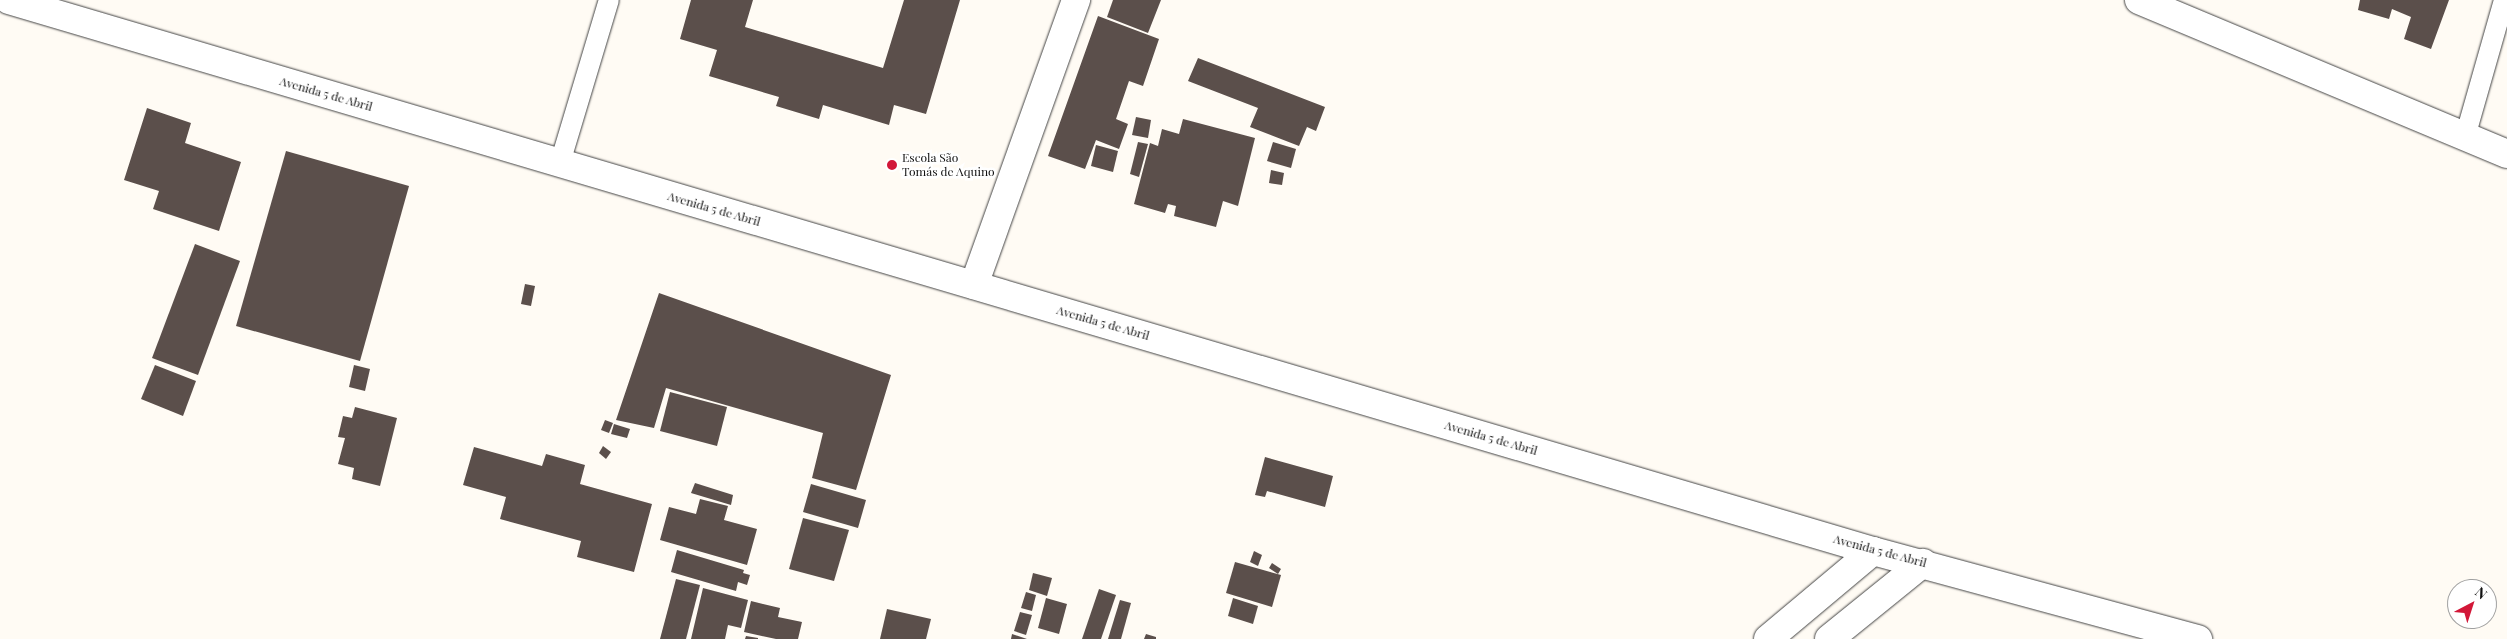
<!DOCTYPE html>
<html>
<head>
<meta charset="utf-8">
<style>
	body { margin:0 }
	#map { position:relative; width:2507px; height:639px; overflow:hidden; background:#fffbf4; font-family:"Playfair Display",serif }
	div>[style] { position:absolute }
	.building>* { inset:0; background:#5b4f4b }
	.roads { filter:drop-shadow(0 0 1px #444) drop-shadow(0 0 1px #444) }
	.service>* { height:20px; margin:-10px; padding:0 10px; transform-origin:10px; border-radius:10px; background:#fff }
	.minor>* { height:28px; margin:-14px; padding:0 14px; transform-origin:14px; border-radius:14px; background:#fff }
	.dots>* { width:14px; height:14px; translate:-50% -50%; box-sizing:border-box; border:2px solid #fff; border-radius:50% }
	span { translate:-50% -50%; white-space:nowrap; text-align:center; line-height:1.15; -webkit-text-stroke:5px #fff; paint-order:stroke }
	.street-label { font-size:12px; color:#111 }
	.poi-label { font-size:12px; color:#111 }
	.left { translate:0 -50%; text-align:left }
	.north { position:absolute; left:2447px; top:579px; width:50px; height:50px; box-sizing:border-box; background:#fff; border:1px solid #a0a0a0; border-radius:50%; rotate:40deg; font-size:14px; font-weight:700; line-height:20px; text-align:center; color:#111 }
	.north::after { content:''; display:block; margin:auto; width:18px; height:22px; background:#d21738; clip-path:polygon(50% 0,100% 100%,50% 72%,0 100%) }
</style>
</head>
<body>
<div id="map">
	<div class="building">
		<i style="clip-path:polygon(691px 0,753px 0,745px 27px,883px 68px,904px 0,960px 0,926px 114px,894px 105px,889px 125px,823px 105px,819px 119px,776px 106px,779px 97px,709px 76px,717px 50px,680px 39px)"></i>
		<i style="clip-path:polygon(1113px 0,1161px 0,1148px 33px,1107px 17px)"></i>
		<i style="clip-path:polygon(2360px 0,2449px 0,2431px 49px,2404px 39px,2411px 17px,2392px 9px,2389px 19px,2358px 10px)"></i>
		<i style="clip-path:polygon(1098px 16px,1159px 39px,1143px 86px,1129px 81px,1116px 119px,1128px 124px,1119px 149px,1096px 140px,1085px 169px,1048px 156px)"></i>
		<i style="clip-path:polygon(1198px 58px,1325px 107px,1316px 131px,1307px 127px,1299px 146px,1250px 127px,1258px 108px,1188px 81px)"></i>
		<i style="clip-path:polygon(147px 108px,191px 123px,185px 143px,241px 162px,219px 231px,153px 209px,159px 191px,124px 180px)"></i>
		<i style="clip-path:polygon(1136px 117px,1151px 120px,1148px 138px,1132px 135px)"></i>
		<i style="clip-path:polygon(1183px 119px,1255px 138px,1238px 206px,1223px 201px,1216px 227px,1174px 216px,1176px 206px,1168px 204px,1165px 213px,1134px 204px,1150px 143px,1158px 146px,1162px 129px,1179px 134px)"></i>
		<i style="clip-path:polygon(1138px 142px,1148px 144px,1139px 177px,1130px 174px)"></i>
		<i style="clip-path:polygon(1273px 142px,1296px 149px,1291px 168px,1267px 161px)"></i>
		<i style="clip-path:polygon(1096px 145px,1118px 151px,1113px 172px,1091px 166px)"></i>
		<i style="clip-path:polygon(286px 151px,409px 186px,360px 361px,236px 326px)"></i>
		<i style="clip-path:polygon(1271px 170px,1284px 173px,1282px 185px,1269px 183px)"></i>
		<i style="clip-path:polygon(195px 244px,240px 261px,198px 375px,152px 358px)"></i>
		<i style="clip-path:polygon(525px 284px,535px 286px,531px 306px,521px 304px)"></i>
		<i style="clip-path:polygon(659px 293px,891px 375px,856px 490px,812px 478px,823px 433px,666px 388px,654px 428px,616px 420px)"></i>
		<i style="clip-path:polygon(155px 365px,196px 381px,183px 416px,141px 399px)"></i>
		<i style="clip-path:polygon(354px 365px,370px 369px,365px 391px,349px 387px)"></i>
		<i style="clip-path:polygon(670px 392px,727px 407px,717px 446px,660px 431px)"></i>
		<i style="clip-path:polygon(355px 407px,397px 418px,380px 486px,352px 479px,354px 468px,338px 464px,345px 438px,338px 437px,343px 416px,352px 418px)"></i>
		<i style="clip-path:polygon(605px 420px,613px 423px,609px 433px,601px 430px)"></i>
		<i style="clip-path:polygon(614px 424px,630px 429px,627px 438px,611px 434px)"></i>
		<i style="clip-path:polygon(603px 446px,611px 452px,606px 459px,599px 453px)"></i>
		<i style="clip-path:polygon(474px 447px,542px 466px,546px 454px,585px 465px,580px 484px,652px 504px,634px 572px,577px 557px,581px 541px,500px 519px,506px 497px,463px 485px)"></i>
		<i style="clip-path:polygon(1265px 457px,1333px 476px,1325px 507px,1267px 491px,1265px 497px,1255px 495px)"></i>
		<i style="clip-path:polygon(695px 483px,733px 495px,731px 505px,691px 493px)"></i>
		<i style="clip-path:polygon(811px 484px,866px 500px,858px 528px,803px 512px)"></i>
		<i style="clip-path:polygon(700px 499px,728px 506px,724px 520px,757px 529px,747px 565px,660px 540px,669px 507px,696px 514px)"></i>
		<i style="clip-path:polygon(803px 518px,849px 530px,834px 581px,789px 569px)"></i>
		<i style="clip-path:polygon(677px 550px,744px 570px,743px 573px,750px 575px,747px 585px,738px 582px,736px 591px,671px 572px)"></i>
		<i style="clip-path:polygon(1254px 551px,1262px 555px,1258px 566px,1250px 562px)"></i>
		<i style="clip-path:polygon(1235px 562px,1281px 575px,1272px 607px,1226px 593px)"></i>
		<i style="clip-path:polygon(1272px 563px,1281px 569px,1278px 574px,1269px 568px)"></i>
		<i style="clip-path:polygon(1033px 573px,1052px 578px,1047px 596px,1029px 590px)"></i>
		<i style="clip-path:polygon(676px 579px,700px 585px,686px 639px,660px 639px)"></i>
		<i style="clip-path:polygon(703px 588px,748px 600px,741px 628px,728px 625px,725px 639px,691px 639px)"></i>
		<i style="clip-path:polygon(1099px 589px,1116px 595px,1101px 639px,1082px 639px)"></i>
		<i style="clip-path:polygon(1026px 592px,1036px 595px,1032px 611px,1021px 608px)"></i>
		<i style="clip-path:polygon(1046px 598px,1067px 604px,1059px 634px,1038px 628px)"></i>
		<i style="clip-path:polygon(1233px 598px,1258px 606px,1253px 624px,1228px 616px)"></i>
		<i style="clip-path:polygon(1120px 600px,1131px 603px,1121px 639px,1108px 639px)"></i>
		<i style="clip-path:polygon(751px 601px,780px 608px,778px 617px,802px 622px,798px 639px,776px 639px,744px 632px)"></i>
		<i style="clip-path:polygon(887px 609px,931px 619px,926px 639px,880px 639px)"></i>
		<i style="clip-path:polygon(1020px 612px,1032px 615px,1026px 635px,1014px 631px)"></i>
		<i style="clip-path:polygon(1012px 634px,1027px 639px,1011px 639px)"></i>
		<i style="clip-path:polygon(1146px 634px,1156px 637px,1156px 639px,1144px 639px)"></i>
		<i style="clip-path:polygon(746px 636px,758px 638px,758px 639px,745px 639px)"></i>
	</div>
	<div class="roads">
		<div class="service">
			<i style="left:2465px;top:137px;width:142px;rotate:-74.1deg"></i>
			<i style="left:560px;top:163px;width:170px;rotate:-73.3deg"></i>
		</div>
		<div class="minor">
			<i style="left:9px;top:0;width:1944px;rotate:16.47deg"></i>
			<i style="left:1873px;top:551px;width:337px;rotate:15.2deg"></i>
			<i style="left:2139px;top:0;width:399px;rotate:22.7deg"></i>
			<i style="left:974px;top:285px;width:303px;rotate:-70.3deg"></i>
			<i style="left:1768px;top:639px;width:137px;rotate:-40deg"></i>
			<i style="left:1829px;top:639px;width:121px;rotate:-39deg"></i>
		</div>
	</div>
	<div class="dots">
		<i style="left:892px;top:165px;background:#d21738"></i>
	</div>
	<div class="street-label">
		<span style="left:326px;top:94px;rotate:16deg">Avenida 5 de Abril</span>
		<span style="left:714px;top:209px;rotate:16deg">Avenida 5 de Abril</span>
		<span style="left:1103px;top:323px;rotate:16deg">Avenida 5 de Abril</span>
		<span style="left:1491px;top:438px;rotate:16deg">Avenida 5 de Abril</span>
		<span style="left:1880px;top:551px;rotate:15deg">Avenida 5 de Abril</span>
	</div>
	<div class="poi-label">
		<span class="left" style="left:902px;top:165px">Escola São<br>Tomás de Aquino</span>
	</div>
	<div class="north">N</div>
</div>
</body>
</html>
